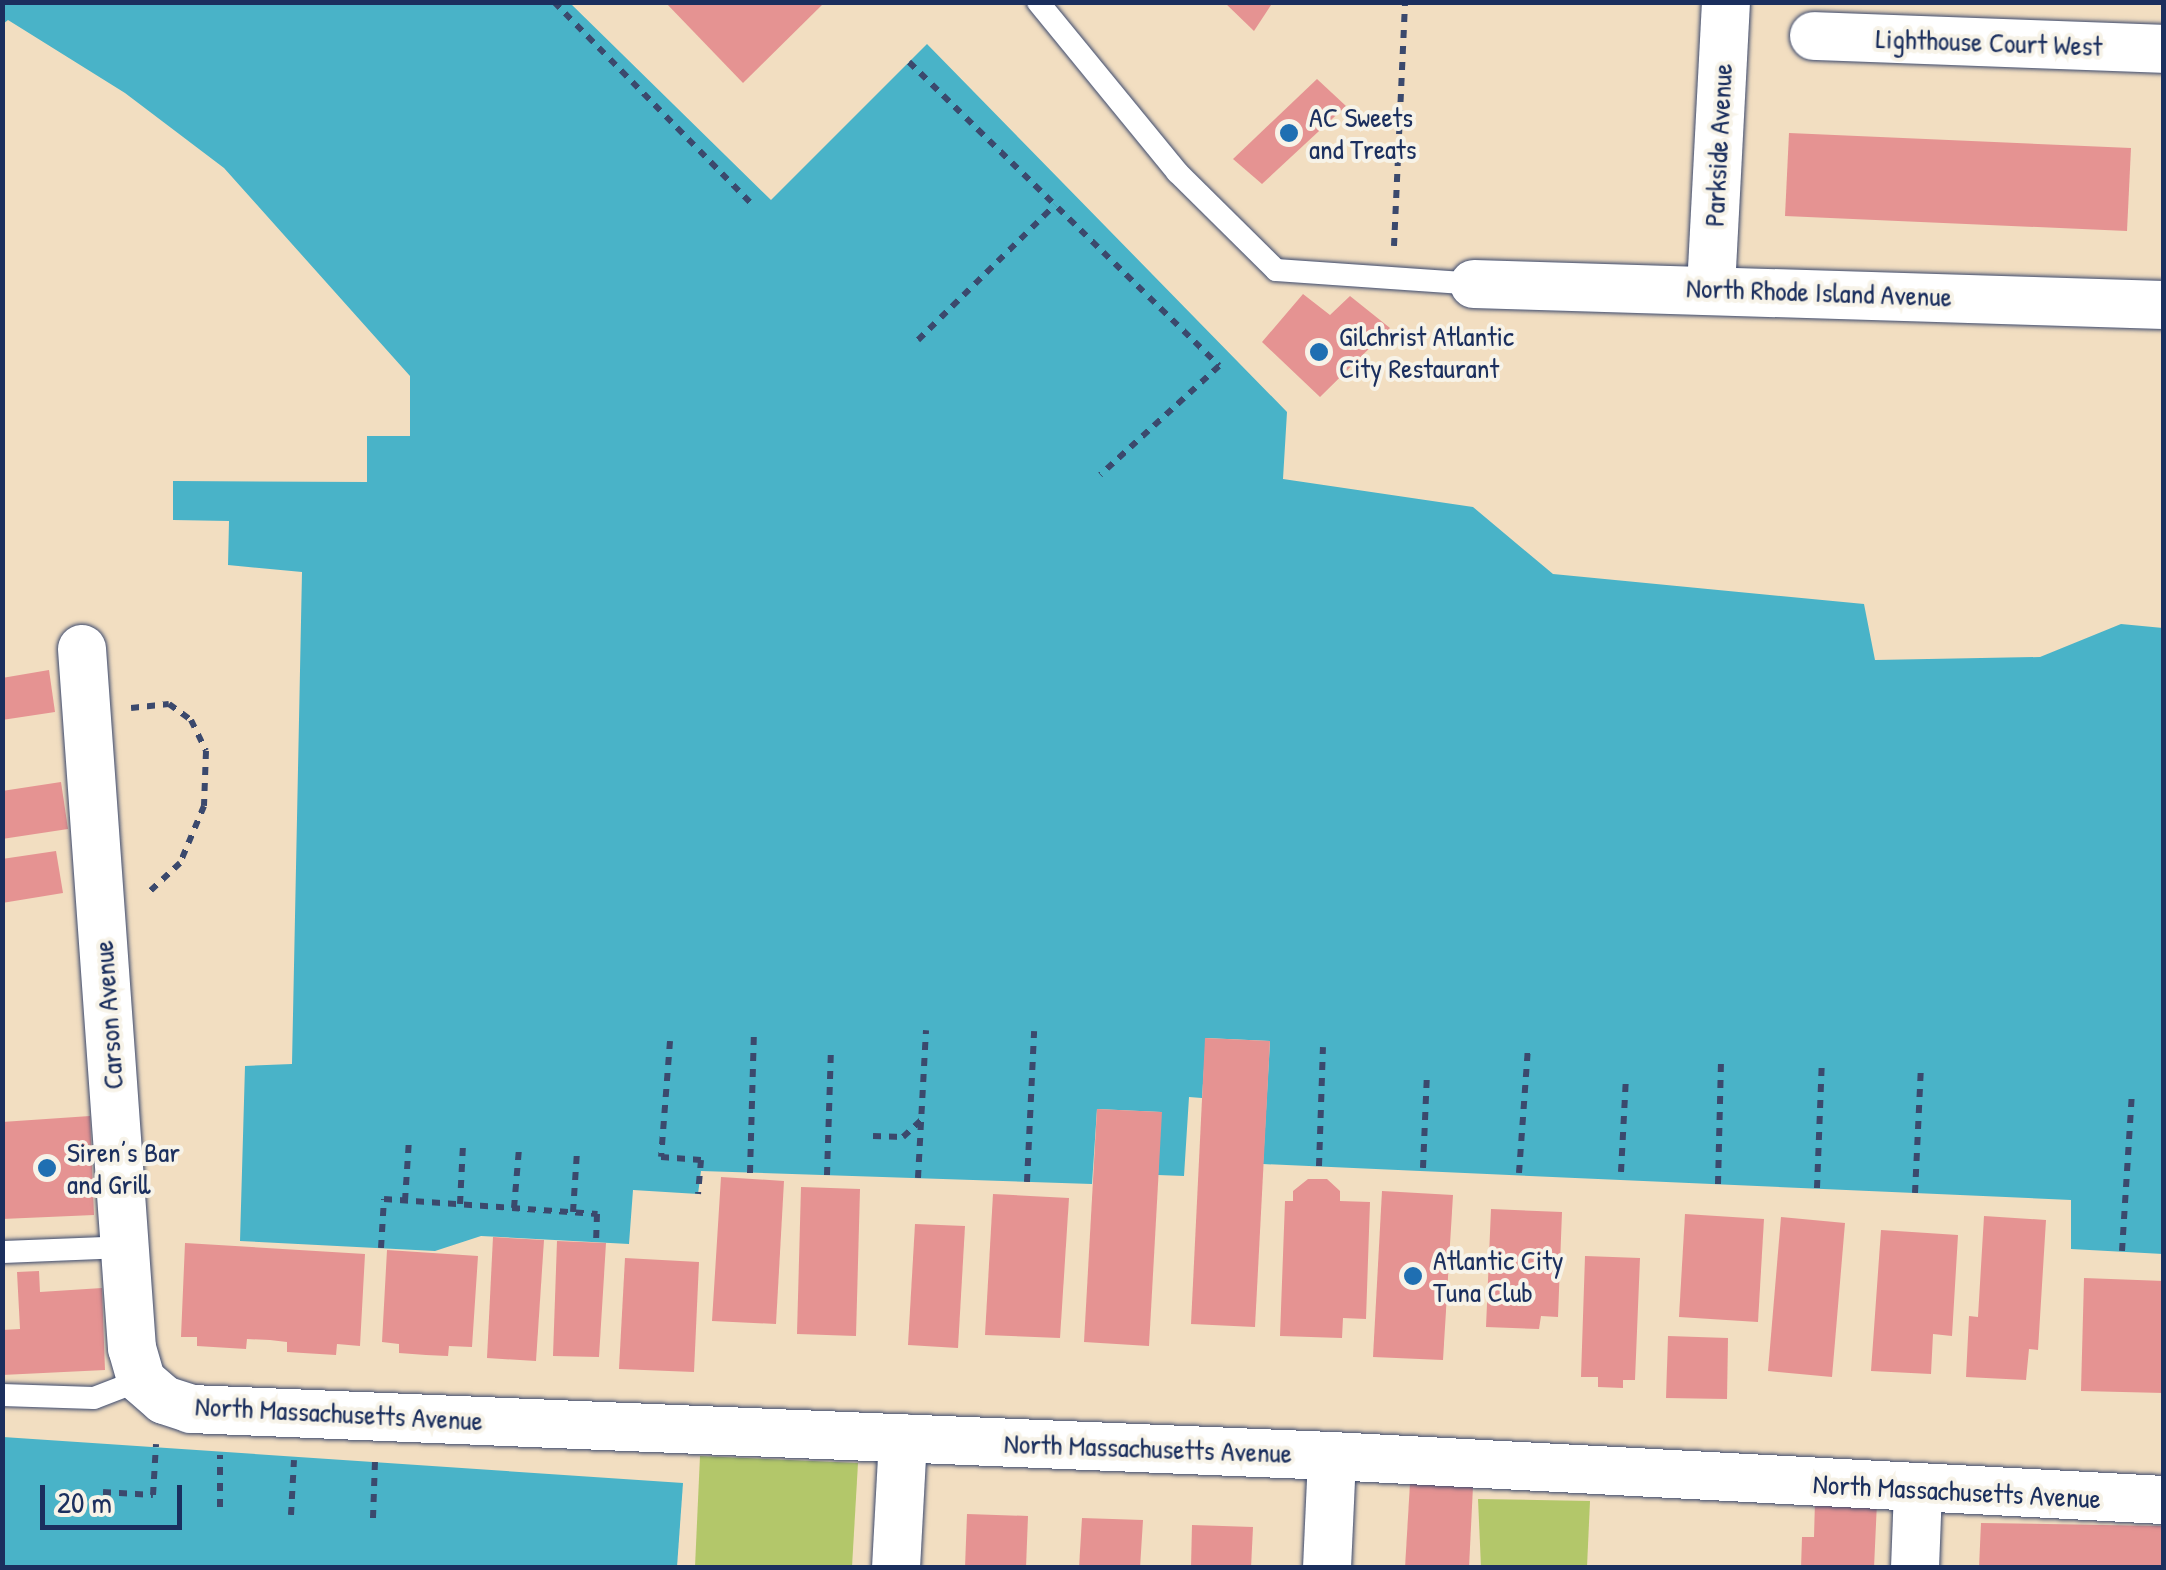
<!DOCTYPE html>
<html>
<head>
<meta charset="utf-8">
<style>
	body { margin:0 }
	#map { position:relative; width:2166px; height:1570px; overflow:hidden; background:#f2dec1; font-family:"Patrick Hand",sans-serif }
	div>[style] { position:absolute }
	.green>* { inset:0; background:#b3c76a }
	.water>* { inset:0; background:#49b3c8 }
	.building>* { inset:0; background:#e59392 }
	.path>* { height:6px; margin-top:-3px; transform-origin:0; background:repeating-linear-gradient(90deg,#3b496d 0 8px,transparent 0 16px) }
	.roads { filter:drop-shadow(0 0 2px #3b496d) drop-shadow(0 0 2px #3b496d) }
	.lane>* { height:22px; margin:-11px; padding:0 11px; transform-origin:11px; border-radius:11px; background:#fff }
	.street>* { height:48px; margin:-24px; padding:0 24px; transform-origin:24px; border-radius:24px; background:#fff }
	.dots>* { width:28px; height:28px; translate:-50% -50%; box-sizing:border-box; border:5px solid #f7f3e8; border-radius:50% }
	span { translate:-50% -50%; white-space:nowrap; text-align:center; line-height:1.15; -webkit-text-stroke:8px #f7f3e8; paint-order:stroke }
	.street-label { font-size:28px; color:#1b2f5e }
	.poi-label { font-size:28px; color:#1b2f5e }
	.left { translate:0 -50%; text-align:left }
	.frame { position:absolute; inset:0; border:5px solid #1b2f5e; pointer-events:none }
	.scale { position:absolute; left:40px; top:1485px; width:142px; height:45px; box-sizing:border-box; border:5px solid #1b2f5e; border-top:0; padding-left:12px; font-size:30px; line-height:35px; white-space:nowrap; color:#1b2f5e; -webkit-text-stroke:8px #f7f3e8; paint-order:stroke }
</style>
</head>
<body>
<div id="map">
	<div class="green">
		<i style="clip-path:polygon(700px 1456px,858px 1463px,852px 1567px,695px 1567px)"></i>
		<i style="clip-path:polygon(1478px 1499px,1590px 1501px,1587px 1567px,1481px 1567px)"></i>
	</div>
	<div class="water">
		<i style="clip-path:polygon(3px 2px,570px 3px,771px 200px,927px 44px,1287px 412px,1283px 479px,1473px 507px,1553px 574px,1864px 604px,1875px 660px,2040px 657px,2121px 624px,2163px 628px,2163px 1254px,2071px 1249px,2071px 1200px,1263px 1164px,1270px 1041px,1206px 1038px,1202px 1098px,1189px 1097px,1184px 1176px,1158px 1175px,1161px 1112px,1097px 1109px,1092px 1184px,701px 1171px,698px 1194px,633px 1190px,629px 1244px,481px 1236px,435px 1251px,240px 1241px,245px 1066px,292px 1064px,302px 572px,228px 565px,229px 521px,173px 520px,173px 481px,367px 482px,367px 436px,410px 436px,410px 376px,224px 168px,125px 93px,8px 20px,3px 24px)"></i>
		<i style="clip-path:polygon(3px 1437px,683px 1483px,677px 1567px,3px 1567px)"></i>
	</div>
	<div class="building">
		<i style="clip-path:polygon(665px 2px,825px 2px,743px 83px)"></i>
		<i style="clip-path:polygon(1224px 2px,1273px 2px,1254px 31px)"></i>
		<i style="clip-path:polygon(1317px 79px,1346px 106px,1262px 184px,1233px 159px)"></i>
		<i style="clip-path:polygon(1789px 133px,2131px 148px,2127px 231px,1785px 216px)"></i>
		<i style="clip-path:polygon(1303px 294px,1330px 315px,1350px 296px,1390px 328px,1320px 397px,1262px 342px)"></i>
		<i style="clip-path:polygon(49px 670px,55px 712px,2px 720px,2px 678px)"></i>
		<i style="clip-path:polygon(61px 782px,68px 829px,2px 839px,2px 791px)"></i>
		<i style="clip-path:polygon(56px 851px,63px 893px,2px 903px,2px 859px)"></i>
		<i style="clip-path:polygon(1205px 1038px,1270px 1041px,1255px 1327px,1191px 1324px)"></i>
		<i style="clip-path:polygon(1097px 1109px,1162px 1112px,1149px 1346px,1084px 1342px)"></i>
		<i style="clip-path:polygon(90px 1116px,94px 1215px,2px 1219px,2px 1122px)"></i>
		<i style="clip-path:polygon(721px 1177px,784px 1181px,776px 1324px,712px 1321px)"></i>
		<i style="clip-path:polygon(1308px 1179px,1327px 1179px,1340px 1191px,1340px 1201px,1370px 1202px,1366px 1319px,1343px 1318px,1342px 1338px,1280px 1336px,1285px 1201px,1293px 1201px,1293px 1191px)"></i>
		<i style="clip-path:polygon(801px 1187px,860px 1189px,856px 1336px,797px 1334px)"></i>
		<i style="clip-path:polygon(1382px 1191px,1453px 1195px,1443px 1360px,1373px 1357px)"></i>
		<i style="clip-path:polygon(993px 1194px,1069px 1198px,1060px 1338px,985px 1335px)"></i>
		<i style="clip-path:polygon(1491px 1209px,1562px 1212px,1558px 1317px,1541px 1316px,1539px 1329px,1486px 1327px)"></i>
		<i style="clip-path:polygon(1685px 1214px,1764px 1219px,1758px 1322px,1679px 1317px)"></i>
		<i style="clip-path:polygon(1984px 1216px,2046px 1220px,2038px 1350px,2029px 1349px,2026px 1380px,1966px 1377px,1969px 1316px,1978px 1317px)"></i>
		<i style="clip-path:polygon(1781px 1217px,1845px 1223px,1832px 1377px,1768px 1371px)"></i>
		<i style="clip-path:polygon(915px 1224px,965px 1226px,958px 1348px,908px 1345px)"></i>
		<i style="clip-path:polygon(1881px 1230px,1958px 1235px,1952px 1336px,1933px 1334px,1931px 1374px,1871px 1371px)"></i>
		<i style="clip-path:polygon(493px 1237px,544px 1240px,536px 1361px,487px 1358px)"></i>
		<i style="clip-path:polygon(557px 1241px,606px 1243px,599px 1357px,553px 1356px)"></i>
		<i style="clip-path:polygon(185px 1243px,365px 1254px,360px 1346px,337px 1344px,336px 1355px,287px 1352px,287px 1342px,270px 1340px,247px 1339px,246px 1349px,197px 1346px,197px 1337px,181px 1337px)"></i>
		<i style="clip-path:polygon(387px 1250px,478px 1256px,472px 1347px,449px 1346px,448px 1356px,426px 1355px,399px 1353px,399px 1344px,382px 1342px)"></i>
		<i style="clip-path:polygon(1585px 1256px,1640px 1258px,1635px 1380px,1623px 1380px,1623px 1388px,1598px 1387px,1598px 1377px,1581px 1377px)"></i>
		<i style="clip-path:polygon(625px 1258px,699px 1262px,694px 1372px,619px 1369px)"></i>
		<i style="clip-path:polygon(39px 1271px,40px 1292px,102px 1288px,105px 1370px,2px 1375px,2px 1330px,20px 1329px,17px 1272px)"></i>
		<i style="clip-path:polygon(2084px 1278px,2164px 1281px,2164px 1393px,2081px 1391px)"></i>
		<i style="clip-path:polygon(1668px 1336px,1728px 1338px,1727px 1399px,1666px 1398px)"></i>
		<i style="clip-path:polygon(1410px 1483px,1473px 1486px,1469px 1568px,1405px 1568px)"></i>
		<i style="clip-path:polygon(1815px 1500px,1877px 1502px,1874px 1568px,1801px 1568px,1802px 1537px,1814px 1537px)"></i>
		<i style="clip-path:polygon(967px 1514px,1028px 1516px,1026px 1568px,965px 1568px)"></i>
		<i style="clip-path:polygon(1082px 1518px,1143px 1520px,1140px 1568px,1079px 1568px)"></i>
		<i style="clip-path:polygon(1981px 1523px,2164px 1526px,2164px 1568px,1979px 1568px)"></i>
		<i style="clip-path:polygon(1192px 1525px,1253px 1527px,1251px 1568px,1191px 1568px)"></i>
	</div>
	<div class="path">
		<i style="left:554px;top:2px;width:280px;rotate:45.6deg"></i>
		<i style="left:909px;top:62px;width:434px;rotate:44.4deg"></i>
		<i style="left:1219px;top:366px;width:161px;rotate:137.5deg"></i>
		<i style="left:1394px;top:246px;width:244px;rotate:-87.4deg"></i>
		<i style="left:918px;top:340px;width:192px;rotate:-44.6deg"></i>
		<i style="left:131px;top:708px;width:38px;rotate:-6deg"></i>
		<i style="left:169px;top:704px;width:27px;rotate:36deg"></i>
		<i style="left:191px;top:720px;width:34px;rotate:64deg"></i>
		<i style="left:206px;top:751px;width:55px;rotate:92.1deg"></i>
		<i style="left:204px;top:806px;width:62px;rotate:112.8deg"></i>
		<i style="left:180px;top:863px;width:45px;rotate:136.8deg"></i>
		<i style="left:670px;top:1041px;width:116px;rotate:94.4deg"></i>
		<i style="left:661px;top:1157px;width:40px;rotate:4.3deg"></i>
		<i style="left:701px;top:1160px;width:34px;rotate:95deg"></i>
		<i style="left:873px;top:1136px;width:30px;rotate:2deg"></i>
		<i style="left:903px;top:1137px;width:25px;rotate:-43deg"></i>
		<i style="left:1319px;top:1166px;width:119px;rotate:-88.1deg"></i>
		<i style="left:1423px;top:1168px;width:96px;rotate:-87.6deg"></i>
		<i style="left:1621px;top:1172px;width:94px;rotate:-87deg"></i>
		<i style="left:750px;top:1173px;width:140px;rotate:-88.4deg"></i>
		<i style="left:1519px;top:1173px;width:126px;rotate:-85.9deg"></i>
		<i style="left:827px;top:1175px;width:124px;rotate:-88.2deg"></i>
		<i style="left:918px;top:1178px;width:148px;rotate:-86.9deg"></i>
		<i style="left:1027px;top:1182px;width:151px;rotate:-87.3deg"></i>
		<i style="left:1718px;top:1184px;width:125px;rotate:-88.6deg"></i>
		<i style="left:1817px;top:1188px;width:128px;rotate:-87.8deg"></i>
		<i style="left:1915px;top:1193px;width:127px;rotate:-87.3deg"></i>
		<i style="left:405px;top:1201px;width:62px;rotate:-86.3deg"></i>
		<i style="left:460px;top:1204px;width:59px;rotate:-87.1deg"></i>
		<i style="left:514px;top:1208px;width:59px;rotate:-85.2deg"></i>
		<i style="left:573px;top:1212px;width:61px;rotate:-86.2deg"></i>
		<i style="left:381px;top:1248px;width:49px;rotate:-86.5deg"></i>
		<i style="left:384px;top:1199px;width:214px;rotate:4deg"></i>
		<i style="left:597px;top:1214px;width:28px;rotate:92deg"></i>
		<i style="left:2122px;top:1251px;width:157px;rotate:-86.4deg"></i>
		<i style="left:103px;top:1492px;width:50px;rotate:3.4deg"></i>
		<i style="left:153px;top:1495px;width:51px;rotate:-86.6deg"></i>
		<i style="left:220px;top:1507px;width:52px;rotate:-90deg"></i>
		<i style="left:291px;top:1515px;width:55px;rotate:-86.9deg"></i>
		<i style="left:373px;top:1518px;width:57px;rotate:-88deg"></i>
	</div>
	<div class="roads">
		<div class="lane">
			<i style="left:1038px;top:2px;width:220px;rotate:50.7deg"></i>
			<i style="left:1177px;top:172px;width:139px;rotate:44.7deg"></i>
			<i style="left:1276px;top:270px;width:198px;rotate:4deg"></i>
			<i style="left:2px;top:1252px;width:123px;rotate:-2.3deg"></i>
			<i style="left:2px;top:1395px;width:92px;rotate:1.9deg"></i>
			<i style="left:94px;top:1398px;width:50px;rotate:-21deg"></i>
		</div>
		<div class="street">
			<i style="left:1814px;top:36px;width:350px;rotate:2.1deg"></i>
			<i style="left:1474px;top:284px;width:690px;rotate:1.74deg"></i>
			<i style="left:1711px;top:288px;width:286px;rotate:-87deg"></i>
			<i style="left:82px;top:649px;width:701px;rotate:85.91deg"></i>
			<i style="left:132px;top:1348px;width:33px;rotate:74deg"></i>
			<i style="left:141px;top:1380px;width:30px;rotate:41deg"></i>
			<i style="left:164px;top:1400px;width:28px;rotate:18deg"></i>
			<i style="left:191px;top:1409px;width:1142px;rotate:2.36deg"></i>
			<i style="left:1332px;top:1456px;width:833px;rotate:3.03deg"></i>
			<i style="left:896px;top:1568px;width:130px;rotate:-86.9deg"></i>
			<i style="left:1327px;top:1568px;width:112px;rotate:-87.4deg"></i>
			<i style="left:1915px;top:1568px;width:77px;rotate:-87.8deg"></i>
		</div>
	</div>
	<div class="dots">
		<i style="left:1289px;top:133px;background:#1f6fb2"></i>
		<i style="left:1319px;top:352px;background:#1f6fb2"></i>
		<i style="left:47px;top:1168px;background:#1f6fb2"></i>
		<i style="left:1413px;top:1276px;background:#1f6fb2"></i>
	</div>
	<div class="street-label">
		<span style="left:1989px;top:42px;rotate:2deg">Lighthouse Court West</span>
		<span style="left:1718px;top:145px;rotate:-87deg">Parkside Avenue</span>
		<span style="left:1819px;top:292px;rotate:2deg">North Rhode Island Avenue</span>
		<span style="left:108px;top:1015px;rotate:-94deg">Carson Avenue</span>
		<span style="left:339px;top:1413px;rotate:3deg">North Massachusetts Avenue</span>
		<span style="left:1148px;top:1448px;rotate:2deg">North Massachusetts Avenue</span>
		<span style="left:1957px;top:1491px;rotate:3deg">North Massachusetts Avenue</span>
	</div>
	<div class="poi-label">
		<span class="left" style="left:1309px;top:133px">AC Sweets<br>and Treats</span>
		<span class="left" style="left:1339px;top:352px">Gilchrist Atlantic<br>City Restaurant</span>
		<span class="left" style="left:67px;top:1168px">Siren’s Bar<br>and Grill</span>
		<span class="left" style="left:1433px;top:1276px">Atlantic City<br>Tuna Club</span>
	</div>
	<div class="frame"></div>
	<div class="scale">20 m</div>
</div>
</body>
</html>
